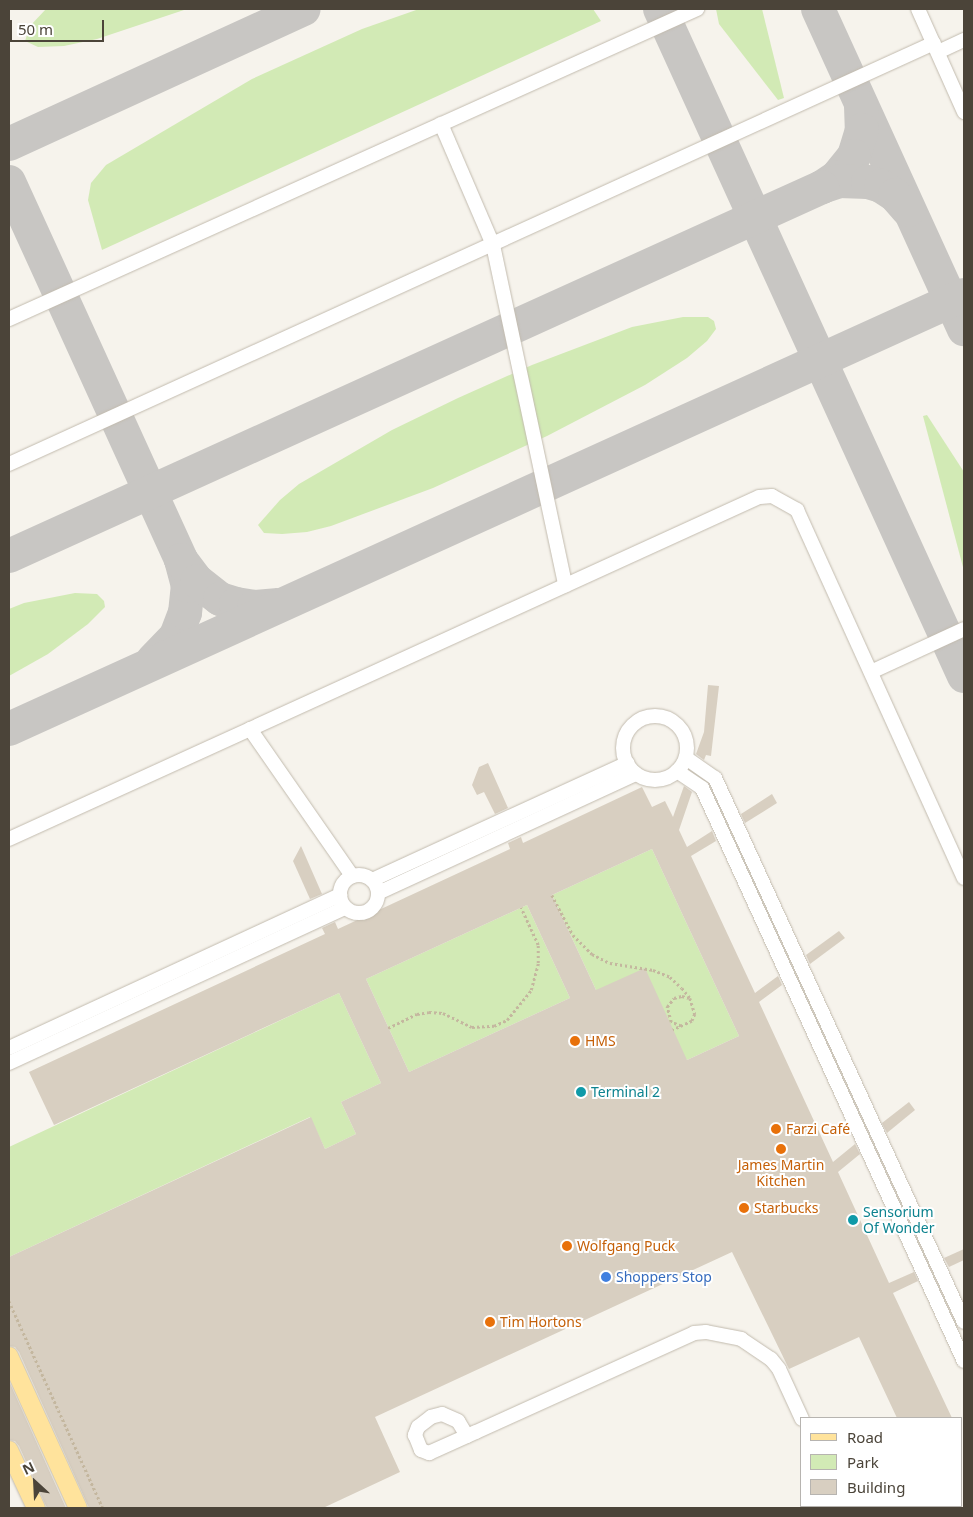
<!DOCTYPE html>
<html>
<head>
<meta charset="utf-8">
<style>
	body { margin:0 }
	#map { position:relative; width:973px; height:1517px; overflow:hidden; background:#f6f3ec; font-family:"Noto Sans",sans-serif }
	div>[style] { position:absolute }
	.green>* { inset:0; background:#d2eab5 }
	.taxiway>* { height:34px; margin:-17px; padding:0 17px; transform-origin:17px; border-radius:17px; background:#c8c6c3 }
	.building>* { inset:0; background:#d8cfc1 }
	.path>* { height:2.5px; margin-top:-1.25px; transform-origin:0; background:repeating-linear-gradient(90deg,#c4b79f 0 2.5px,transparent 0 5px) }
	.roads { filter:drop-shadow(0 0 1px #c2bbae) drop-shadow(0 0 1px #c2bbae) }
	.minor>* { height:14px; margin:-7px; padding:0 7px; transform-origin:7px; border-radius:7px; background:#fff }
	.minor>.ring { margin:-7px; padding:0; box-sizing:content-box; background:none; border:14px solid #fff; border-radius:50% }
	.major>* { height:18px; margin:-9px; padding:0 9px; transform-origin:9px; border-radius:9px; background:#ffe39c }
	.dots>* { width:14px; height:14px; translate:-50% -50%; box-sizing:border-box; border:2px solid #fff; border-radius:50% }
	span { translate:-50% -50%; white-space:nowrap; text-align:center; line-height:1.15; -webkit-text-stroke:4px #fff; paint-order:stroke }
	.food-label { font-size:14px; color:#c56008 }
	.left { translate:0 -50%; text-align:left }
	.culture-label { font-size:14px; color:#0d838f }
	.shop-label { font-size:14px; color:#366cbe }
	.frame { position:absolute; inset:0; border:10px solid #4b4439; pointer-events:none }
	.legend { position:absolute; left:800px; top:1417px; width:162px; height:90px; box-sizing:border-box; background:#fff; border:1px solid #b7b4b0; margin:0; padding:6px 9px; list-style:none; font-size:15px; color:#4b4439 }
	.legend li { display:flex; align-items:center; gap:10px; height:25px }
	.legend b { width:25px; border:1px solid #b7b4b0 }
	.north { position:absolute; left:10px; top:1457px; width:50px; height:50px; -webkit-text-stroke:4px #fff; paint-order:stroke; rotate:335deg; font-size:14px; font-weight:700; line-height:20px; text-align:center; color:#4b4439 }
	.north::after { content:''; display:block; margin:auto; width:18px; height:22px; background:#4b4439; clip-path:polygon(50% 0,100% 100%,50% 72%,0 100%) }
	.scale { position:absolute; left:10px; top:20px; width:94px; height:22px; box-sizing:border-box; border:2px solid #4b4439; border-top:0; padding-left:6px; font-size:15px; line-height:18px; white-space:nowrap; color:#4b4439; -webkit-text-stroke:4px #fff; paint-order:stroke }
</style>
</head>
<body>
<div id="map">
	<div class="green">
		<i style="clip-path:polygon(46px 9px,187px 9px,97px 39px,64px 46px,38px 47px,25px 41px,30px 26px)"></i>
		<i style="clip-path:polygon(419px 9px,593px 9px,601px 21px,102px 250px,88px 200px,91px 183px,106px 165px,252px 79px,362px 29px)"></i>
		<i style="clip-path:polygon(716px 9px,762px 9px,784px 98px,778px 100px,719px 24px)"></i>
		<i style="clip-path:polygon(683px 317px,708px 317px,714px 321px,716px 329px,707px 341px,687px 358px,645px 385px,547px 436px,433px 488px,331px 526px,307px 532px,282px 534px,264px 533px,258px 525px,280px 500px,299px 484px,392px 430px,458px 398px,532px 365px,632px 327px)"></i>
		<i style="clip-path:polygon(927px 415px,964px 472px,964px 571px,923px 416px)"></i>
		<i style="clip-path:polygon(75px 593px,97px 594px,104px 601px,105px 607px,88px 624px,48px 654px,9px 676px,9px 609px,24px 603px)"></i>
		<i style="clip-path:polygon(652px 849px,739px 1036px,687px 1060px,596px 990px,552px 895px)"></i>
		<i style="clip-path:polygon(527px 905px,570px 998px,409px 1072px,366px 979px)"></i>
		<i style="clip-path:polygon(339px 993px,381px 1083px,341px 1102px,356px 1134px,325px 1149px,310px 1117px,9px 1257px,9px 1147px)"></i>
	</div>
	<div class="taxiway">
		<i style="left:660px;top:9px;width:733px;rotate:65.5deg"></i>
		<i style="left:818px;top:9px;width:352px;rotate:65.5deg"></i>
		<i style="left:861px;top:106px;width:24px;rotate:88deg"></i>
		<i style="left:862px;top:130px;width:27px;rotate:107deg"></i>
		<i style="left:854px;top:156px;width:27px;rotate:129deg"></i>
		<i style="left:837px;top:177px;width:18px;rotate:146deg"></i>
		<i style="left:822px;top:187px;width:18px;rotate:-19deg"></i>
		<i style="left:839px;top:181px;width:29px;rotate:2deg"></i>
		<i style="left:868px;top:182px;width:14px;rotate:17deg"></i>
		<i style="left:881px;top:186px;width:17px;rotate:33deg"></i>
		<i style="left:895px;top:195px;width:20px;rotate:49deg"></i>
		<i style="left:9px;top:144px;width:324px;rotate:-24.6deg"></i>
		<i style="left:9px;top:182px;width:415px;rotate:65.5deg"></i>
		<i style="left:9px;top:556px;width:893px;rotate:-24.41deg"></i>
		<i style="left:153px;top:660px;width:33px;rotate:-46deg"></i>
		<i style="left:176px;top:636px;width:25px;rotate:-69deg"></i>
		<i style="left:185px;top:613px;width:27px;rotate:-84deg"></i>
		<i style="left:188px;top:586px;width:27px;rotate:-105deg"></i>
		<i style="left:181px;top:560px;width:26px;rotate:53deg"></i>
		<i style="left:197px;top:581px;width:29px;rotate:38deg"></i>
		<i style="left:220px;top:599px;width:17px;rotate:17deg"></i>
		<i style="left:236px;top:604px;width:18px;rotate:9deg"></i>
		<i style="left:254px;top:607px;width:22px;rotate:-5deg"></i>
		<i style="left:9px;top:729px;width:1049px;rotate:-24.44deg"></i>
	</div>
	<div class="building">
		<i style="clip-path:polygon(708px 685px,719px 686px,711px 756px,706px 755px,704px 760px,696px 754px,704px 732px)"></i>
		<i style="clip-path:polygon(488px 763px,508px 808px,495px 814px,484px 792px,477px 795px,472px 785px,479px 767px)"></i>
		<i style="clip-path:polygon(evenodd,684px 786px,692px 792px,679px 830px,687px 847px,712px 831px,716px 841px,691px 856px,755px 993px,778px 976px,782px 985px,759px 1002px,833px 1162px,855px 1144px,860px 1154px,838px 1172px,889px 1283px,914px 1272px,918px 1281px,893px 1293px,952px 1418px,897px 1418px,859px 1337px,789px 1369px,732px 1252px,375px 1417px,400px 1472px,323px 1508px,89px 1508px,19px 1352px,15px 1347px,9px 1346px,9px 1257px,311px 1117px,325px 1149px,356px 1134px,341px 1102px,381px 1083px,339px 993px,54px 1125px,29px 1072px,325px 934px,322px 928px,335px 922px,338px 929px,510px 849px,508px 843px,521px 837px,523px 843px,642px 787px,652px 807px,665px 801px,673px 817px,684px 786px,652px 849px,739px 1036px,687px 1060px,645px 968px,596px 990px,552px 895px,652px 849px,684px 786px,527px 905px,570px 998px,409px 1072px,366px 979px,527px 905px)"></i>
		<i style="clip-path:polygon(772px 794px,777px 803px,745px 823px,741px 814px)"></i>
		<i style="clip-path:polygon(301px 846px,322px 894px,310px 899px,293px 861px)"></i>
		<i style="clip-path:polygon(839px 931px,845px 938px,810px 964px,806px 955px)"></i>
		<i style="clip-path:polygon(909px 1102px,915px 1110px,887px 1133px,882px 1123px)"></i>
		<i style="clip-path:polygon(964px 1249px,964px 1260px,949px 1267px,944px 1258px)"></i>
		<i style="clip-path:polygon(9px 1381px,66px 1508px,47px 1508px,19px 1446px,15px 1441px,9px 1440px)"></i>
	</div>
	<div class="path">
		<i style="left:552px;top:895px;width:45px;rotate:62.3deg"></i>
		<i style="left:573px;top:935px;width:27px;rotate:45deg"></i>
		<i style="left:592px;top:954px;width:20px;rotate:27deg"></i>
		<i style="left:610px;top:963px;width:44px;rotate:9.2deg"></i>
		<i style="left:653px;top:970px;width:18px;rotate:22deg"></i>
		<i style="left:670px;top:977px;width:16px;rotate:43deg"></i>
		<i style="left:682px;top:988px;width:13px;rotate:51deg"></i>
		<i style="left:690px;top:998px;width:17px;rotate:73deg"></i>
		<i style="left:695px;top:1014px;width:8px;rotate:113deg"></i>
		<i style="left:692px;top:1021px;width:21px;rotate:155deg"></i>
		<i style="left:681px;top:1026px;width:11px;rotate:-158deg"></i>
		<i style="left:671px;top:1022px;width:16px;rotate:-105deg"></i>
		<i style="left:667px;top:1007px;width:11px;rotate:-52deg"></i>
		<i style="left:674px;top:998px;width:8px;rotate:-14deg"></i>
		<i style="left:682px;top:996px;width:7px;rotate:16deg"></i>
		<i style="left:388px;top:1028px;width:32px;rotate:-26deg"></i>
		<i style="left:417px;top:1014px;width:12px;rotate:-9deg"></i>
		<i style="left:429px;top:1012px;width:14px;rotate:4deg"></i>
		<i style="left:443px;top:1013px;width:32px;rotate:26deg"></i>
		<i style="left:472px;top:1027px;width:22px;rotate:-3deg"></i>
		<i style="left:494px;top:1026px;width:14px;rotate:-25deg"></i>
		<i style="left:507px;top:1020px;width:38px;rotate:-51deg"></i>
		<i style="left:531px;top:990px;width:28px;rotate:-75deg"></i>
		<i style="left:538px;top:963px;width:18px;rotate:-90deg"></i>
		<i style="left:538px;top:945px;width:41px;rotate:-114.7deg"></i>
		<i style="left:9px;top:1301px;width:227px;rotate:65.6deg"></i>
	</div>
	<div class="roads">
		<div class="minor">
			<i style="left:918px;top:9px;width:113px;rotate:65.9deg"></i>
			<i style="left:938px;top:52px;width:29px;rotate:-25deg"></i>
			<i style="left:441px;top:124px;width:132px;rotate:66.7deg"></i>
			<i style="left:493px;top:245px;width:348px;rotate:78deg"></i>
			<i style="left:9px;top:319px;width:755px;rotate:-24.26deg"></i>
			<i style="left:9px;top:464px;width:1016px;rotate:-24.47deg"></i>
			<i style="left:871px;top:672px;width:102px;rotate:-24.8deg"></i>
			<i class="ring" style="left:623px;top:716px;width:50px;height:50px"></i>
			<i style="left:250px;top:729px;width:179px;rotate:55.2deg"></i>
			<i style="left:686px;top:758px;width:35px;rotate:35deg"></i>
			<i style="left:715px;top:778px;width:598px;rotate:65.41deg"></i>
			<i style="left:677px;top:771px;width:30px;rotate:34deg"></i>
			<i style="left:702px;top:788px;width:630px;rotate:65.43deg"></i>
			<i style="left:9px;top:839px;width:824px;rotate:-24.51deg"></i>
			<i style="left:759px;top:497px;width:13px;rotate:-4deg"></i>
			<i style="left:772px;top:496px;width:29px;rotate:29deg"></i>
			<i style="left:797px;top:510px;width:404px;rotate:65.6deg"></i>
			<i class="ring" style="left:340px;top:875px;width:24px;height:24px"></i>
			<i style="left:372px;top:880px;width:281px;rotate:-24.6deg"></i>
			<i style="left:378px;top:893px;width:284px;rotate:-24.8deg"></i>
			<i style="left:9px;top:1048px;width:365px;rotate:-24.8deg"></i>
			<i style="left:9px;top:1063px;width:370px;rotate:-24.8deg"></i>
			<i style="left:467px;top:1436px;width:17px;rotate:-121deg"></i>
			<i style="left:458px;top:1421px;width:17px;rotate:-156deg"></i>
			<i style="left:442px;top:1414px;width:11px;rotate:165deg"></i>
			<i style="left:431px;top:1417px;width:16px;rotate:142deg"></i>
			<i style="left:418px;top:1427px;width:9px;rotate:111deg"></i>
			<i style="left:415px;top:1435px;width:16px;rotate:68deg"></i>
			<i style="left:421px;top:1450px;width:9px;rotate:21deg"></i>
			<i style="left:429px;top:1453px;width:51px;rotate:-24.1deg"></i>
			<i style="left:476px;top:1432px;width:239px;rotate:-24.4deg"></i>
			<i style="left:694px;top:1333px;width:12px;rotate:-5deg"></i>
			<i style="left:706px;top:1332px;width:36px;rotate:11deg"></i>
			<i style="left:741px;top:1339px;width:36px;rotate:34deg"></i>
			<i style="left:771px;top:1359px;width:13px;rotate:51deg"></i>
			<i style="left:779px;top:1369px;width:55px;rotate:65.3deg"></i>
			<i style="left:842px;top:1506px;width:2px;rotate:63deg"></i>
		</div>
		<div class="major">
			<i style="left:9px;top:1356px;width:167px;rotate:65.6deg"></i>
			<i style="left:9px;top:1450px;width:64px;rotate:65deg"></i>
		</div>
	</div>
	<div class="dots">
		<i style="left:575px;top:1041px;background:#e8710a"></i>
		<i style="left:581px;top:1092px;background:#0f9aa8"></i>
		<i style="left:776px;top:1129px;background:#e8710a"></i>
		<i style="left:781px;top:1149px;background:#e8710a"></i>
		<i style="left:744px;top:1208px;background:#e8710a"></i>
		<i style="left:853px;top:1220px;background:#0f9aa8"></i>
		<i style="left:567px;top:1246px;background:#e8710a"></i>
		<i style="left:606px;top:1277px;background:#3f7fe0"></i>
		<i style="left:490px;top:1322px;background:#e8710a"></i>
	</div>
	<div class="food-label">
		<span class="left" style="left:585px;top:1041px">HMS</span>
		<span class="left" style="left:786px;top:1129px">Farzi Café</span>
		<span style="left:781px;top:1173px">James Martin<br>Kitchen</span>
		<span class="left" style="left:754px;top:1208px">Starbucks</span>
		<span class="left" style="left:577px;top:1246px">Wolfgang Puck</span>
		<span class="left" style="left:500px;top:1322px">Tim Hortons</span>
	</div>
	<div class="culture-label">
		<span class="left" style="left:591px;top:1092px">Terminal 2</span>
		<span class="left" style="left:863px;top:1220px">Sensorium<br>Of Wonder</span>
	</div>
	<div class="shop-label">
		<span class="left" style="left:616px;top:1277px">Shoppers Stop</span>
	</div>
	<div class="frame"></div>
	<ul class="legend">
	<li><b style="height:6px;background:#ffe39c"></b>Road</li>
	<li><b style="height:14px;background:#d2eab5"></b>Park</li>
	<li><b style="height:14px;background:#d8cfc1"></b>Building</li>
	</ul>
	<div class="north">N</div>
	<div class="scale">50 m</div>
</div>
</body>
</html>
